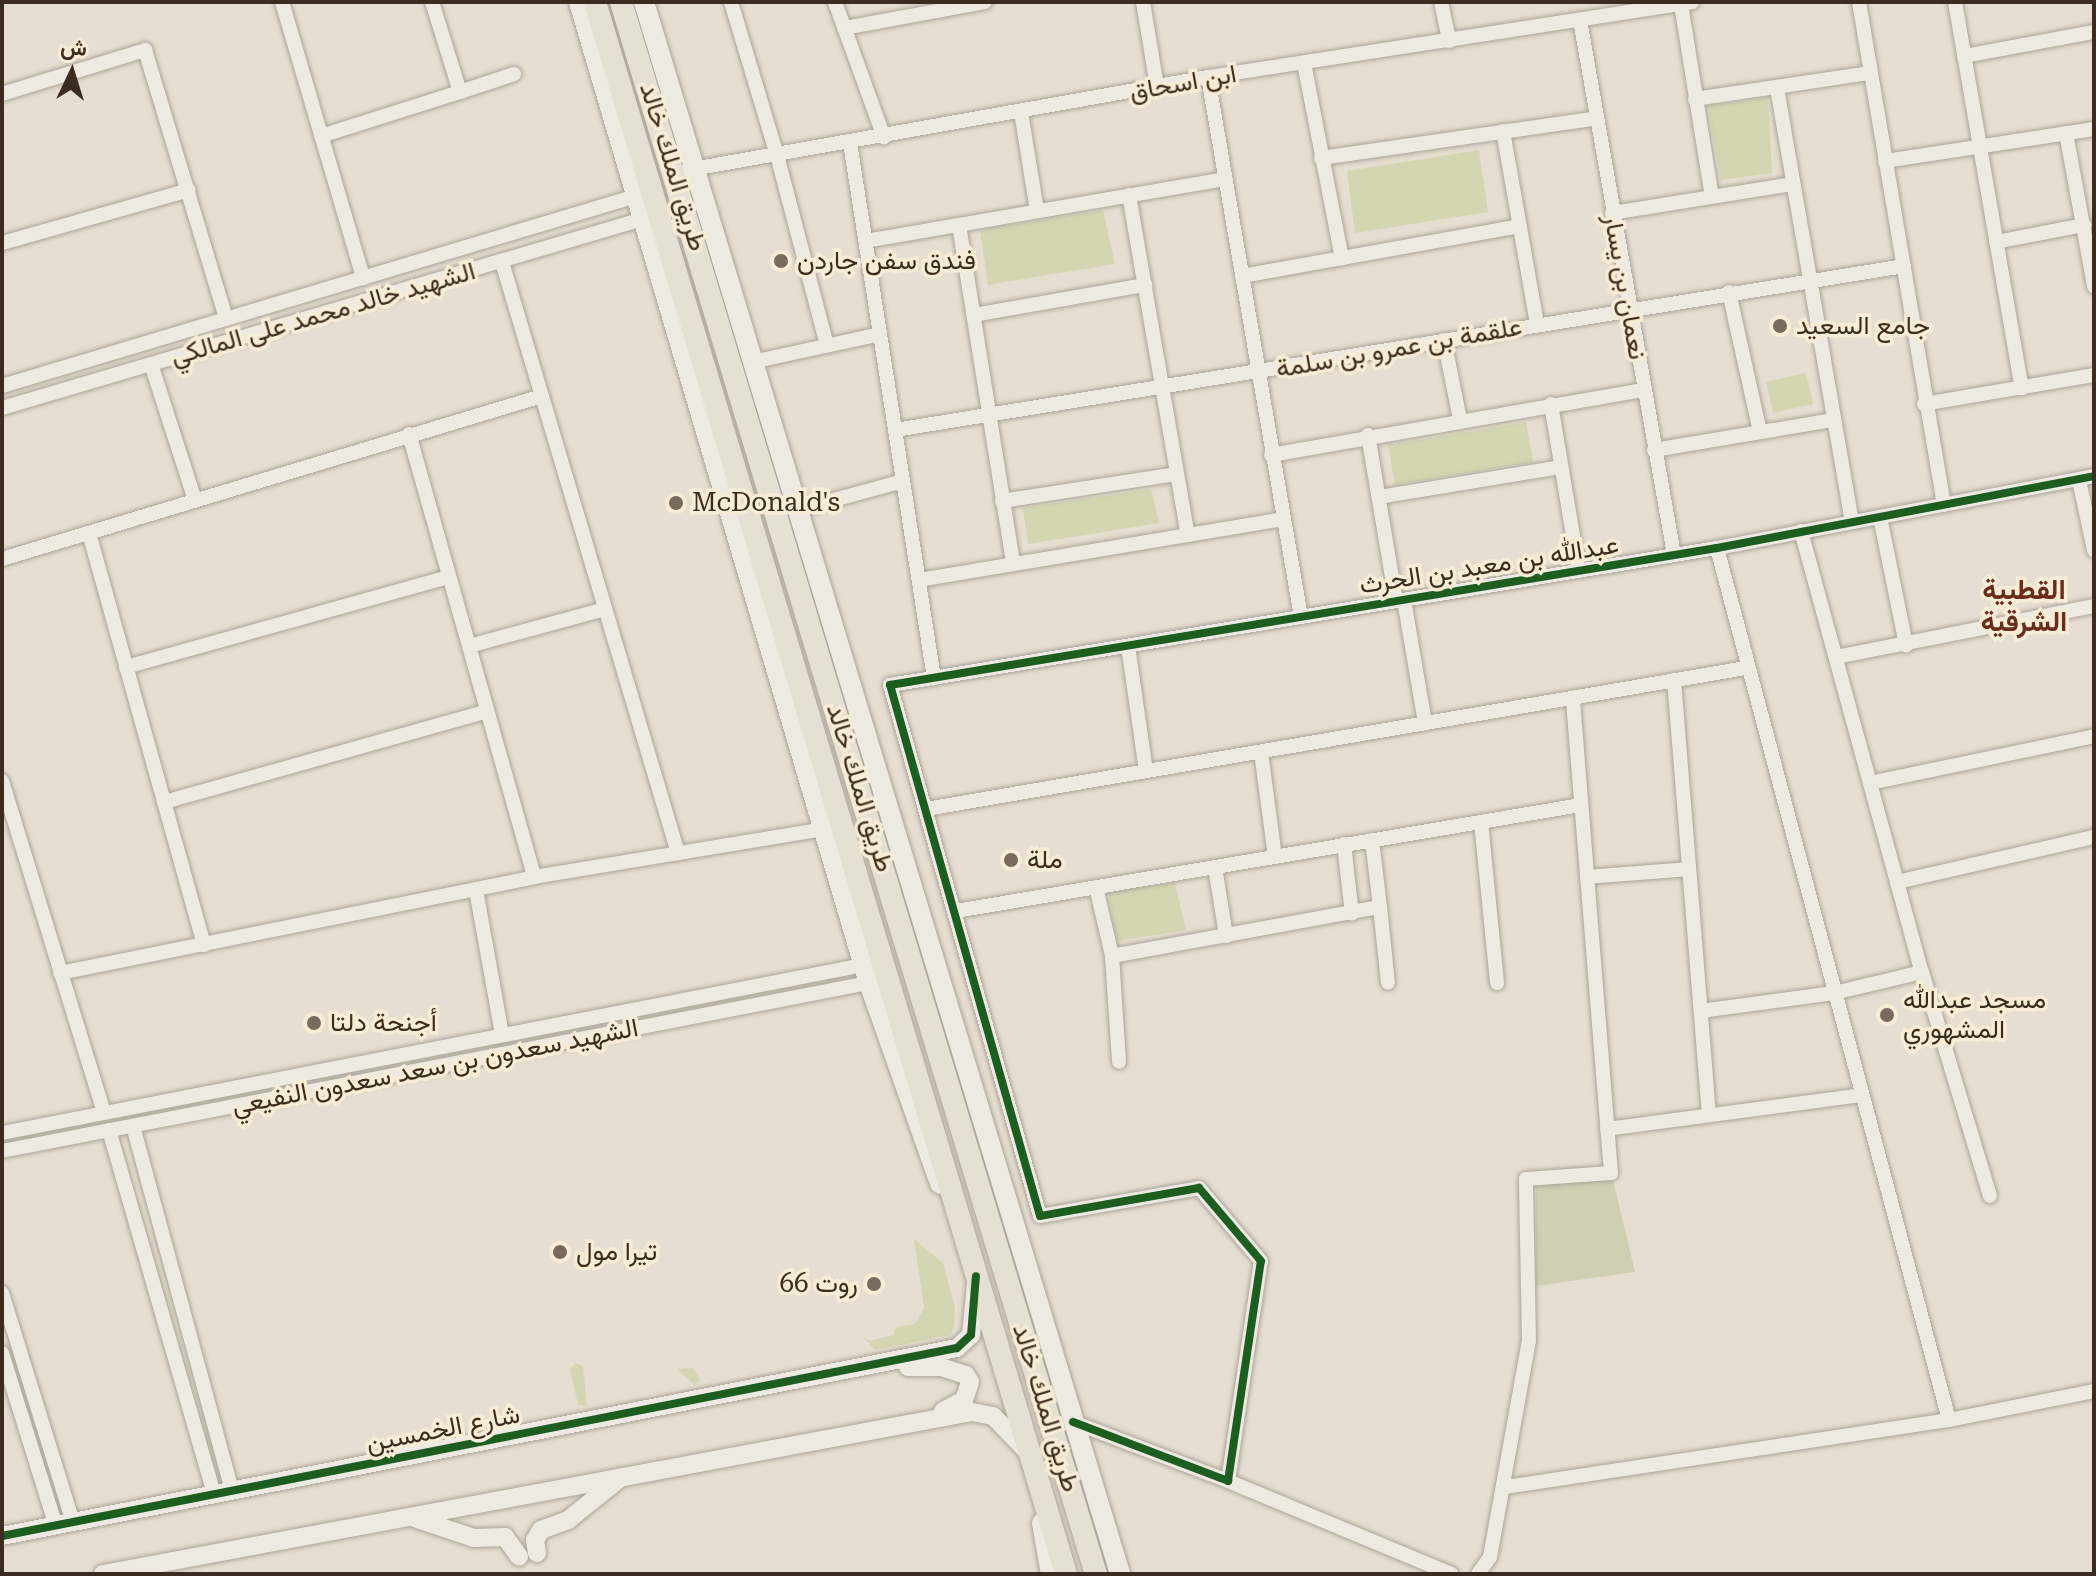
<!DOCTYPE html>
<html>
<head>
<meta charset="utf-8">
<style>
	body { margin:0 }
	#map { position:relative; width:2096px; height:1576px; overflow:hidden; background:#e6ded0; font-family:"Roboto Serif",Vazirmatn,serif }
	div>[style] { position:absolute }
	.green>* { inset:0; background:#d6d5b2 }
	.cemetery>* { inset:0; background:#d1cfb1 }
	.roads { filter:drop-shadow(0 0 2px #aca498) drop-shadow(0 0 2px #aca498) }
	.minor>* { height:14px; margin:-7px; padding:0 7px; transform-origin:7px; border-radius:7px; background:#eeeae1 }
	.tertiary>* { height:18px; margin:-9px; padding:0 9px; transform-origin:9px; border-radius:9px; background:#eeeae1 }
	.secondary>* { height:20px; margin:-10px; padding:0 10px; transform-origin:10px; border-radius:10px; background:#eeeae1 }
	.primary>* { height:22px; margin:-11px; padding:0 11px; transform-origin:11px; border-radius:11px; background:#e6e0d3 }
	.cycleway>* { height:8px; margin:-4px; padding:0 4px; transform-origin:4px; border-radius:4px; background:#1b5e20 }
	.dots>* { width:22px; height:22px; translate:-50% -50%; box-sizing:border-box; border:4px solid #f7edd6; border-radius:50% }
	span { translate:-50% -50%; white-space:nowrap; text-align:center; line-height:1.15; -webkit-text-stroke:7px #f7edd6; paint-order:stroke }
	.street-label { font-size:26px; color:#3c2c1f }
	.poi-label { font-size:26px; color:#3c2c1f }
	.left { translate:0 -50%; text-align:left }
	.right { translate:-100% -50%; text-align:right }
	.neighbourhood-label { font-size:28px; color:#692c1d; font-weight:700 }
	.frame { position:absolute; inset:0; border:4px solid #3c2c1f; pointer-events:none }
	.north { position:absolute; left:32px; top:32px; width:80px; height:80px; -webkit-text-stroke:6px #f7edd6; paint-order:stroke; rotate:4deg; font-size:22px; font-weight:700; line-height:32px; text-align:center; color:#3c2c1f }
	.north::after { content:''; display:block; margin:auto; width:28px; height:36px; background:#3c2c1f; clip-path:polygon(50% 0,100% 100%,50% 72%,0 100%) }
</style>
</head>
<body>
<div id="map">
	<div class="green">
		<i style="clip-path:polygon(1768px 97px,1772px 173px,1721px 180px,1708px 106px)"></i>
		<i style="clip-path:polygon(1479px 150px,1488px 212px,1355px 233px,1347px 171px)"></i>
		<i style="clip-path:polygon(1103px 210px,1115px 264px,988px 285px,980px 230px)"></i>
		<i style="clip-path:polygon(1806px 373px,1813px 404px,1773px 413px,1766px 382px)"></i>
		<i style="clip-path:polygon(1526px 422px,1533px 462px,1395px 485px,1388px 445px)"></i>
		<i style="clip-path:polygon(1151px 489px,1159px 523px,1028px 544px,1023px 508px)"></i>
		<i style="clip-path:polygon(1175px 883px,1186px 930px,1117px 941px,1108px 892px)"></i>
		<i style="clip-path:polygon(914px 1239px,943px 1263px,955px 1307px,954px 1326px,951px 1335px,875px 1350px,863px 1337px,869px 1341px,893px 1335px,896px 1327px,915px 1324px,924px 1308px)"></i>
		<i style="clip-path:polygon(576px 1363px,583px 1366px,587px 1406px,578px 1405px,570px 1369px)"></i>
		<i style="clip-path:polygon(693px 1368px,700px 1380px,695px 1385px,677px 1369px)"></i>
	</div>
	<div class="cemetery">
		<i style="clip-path:polygon(1613px 1180px,1635px 1272px,1536px 1286px,1536px 1182px)"></i>
	</div>
	<div class="roads">
		<div class="minor">
			<i style="left:282px;top:2px;width:288px;rotate:73.6deg"></i>
			<i style="left:432px;top:2px;width:94px;rotate:72.7deg"></i>
			<i style="left:460px;top:92px;width:57px;rotate:-18.4deg"></i>
			<i style="left:731px;top:2px;width:160px;rotate:73.3deg"></i>
			<i style="left:777px;top:155px;width:197px;rotate:75.3deg"></i>
			<i style="left:835px;top:2px;width:144px;rotate:70.1deg"></i>
			<i style="left:1143px;top:2px;width:86px;rotate:80.6deg"></i>
			<i style="left:1441px;top:2px;width:40px;rotate:78deg"></i>
			<i style="left:1859px;top:2px;width:510px;rotate:80.41deg"></i>
			<i style="left:1955px;top:2px;width:392px;rotate:80.2deg"></i>
			<i style="left:1681px;top:4px;width:195px;rotate:80.9deg"></i>
			<i style="left:1580px;top:20px;width:543px;rotate:80.03deg"></i>
			<i style="left:844px;top:28px;width:143px;rotate:-10.4deg"></i>
			<i style="left:1964px;top:56px;width:132px;rotate:-10.5deg"></i>
			<i style="left:1304px;top:63px;width:199px;rotate:79deg"></i>
			<i style="left:1208px;top:77px;width:548px;rotate:80.23deg"></i>
			<i style="left:1777px;top:88px;width:440px;rotate:80.2deg"></i>
			<i style="left:2px;top:94px;width:150px;rotate:-17.1deg"></i>
			<i style="left:145px;top:50px;width:281px;rotate:73.2deg"></i>
			<i style="left:1695px;top:99px;width:177px;rotate:-8.5deg"></i>
			<i style="left:1021px;top:112px;width:100px;rotate:80.8deg"></i>
			<i style="left:1503px;top:131px;width:196px;rotate:80deg"></i>
			<i style="left:2066px;top:133px;width:156px;rotate:79.6deg"></i>
			<i style="left:321px;top:136px;width:146px;rotate:-17.6deg"></i>
			<i style="left:850px;top:143px;width:542px;rotate:81.08deg"></i>
			<i style="left:1321px;top:158px;width:279px;rotate:-8.2deg"></i>
			<i style="left:1885px;top:161px;width:211px;rotate:-8.7deg"></i>
			<i style="left:687px;top:170px;width:529px;rotate:-10.12deg"></i>
			<i style="left:1208px;top:77px;width:490px;rotate:-8.8deg"></i>
			<i style="left:1129px;top:195px;width:345px;rotate:80.2deg"></i>
			<i style="left:1612px;top:213px;width:183px;rotate:-9.1deg"></i>
			<i style="left:959px;top:225px;width:343px;rotate:80.9deg"></i>
			<i style="left:866px;top:241px;width:364px;rotate:-9.8deg"></i>
			<i style="left:1996px;top:242px;width:90px;rotate:-10.9deg"></i>
			<i style="left:2px;top:243px;width:194px;rotate:-15.8deg"></i>
			<i style="left:502px;top:262px;width:617px;rotate:73.42deg"></i>
			<i style="left:1242px;top:276px;width:282px;rotate:-10.2deg"></i>
			<i style="left:1729px;top:292px;width:143px;rotate:77.5deg"></i>
			<i style="left:974px;top:315px;width:174px;rotate:-10deg"></i>
			<i style="left:1444px;top:340px;width:81px;rotate:78.6deg"></i>
			<i style="left:752px;top:362px;width:131px;rotate:-12.3deg"></i>
			<i style="left:151px;top:364px;width:143px;rotate:72.1deg"></i>
			<i style="left:2px;top:386px;width:662px;rotate:-16.68deg"></i>
			<i style="left:1551px;top:404px;width:169px;rotate:80.5deg"></i>
			<i style="left:1924px;top:404px;width:172px;rotate:-9.7deg"></i>
			<i style="left:2px;top:408px;width:668px;rotate:-16.43deg"></i>
			<i style="left:895px;top:430px;width:1022px;rotate:-9.23deg"></i>
			<i style="left:409px;top:434px;width:460px;rotate:74.2deg"></i>
			<i style="left:1368px;top:435px;width:168px;rotate:80.4deg"></i>
			<i style="left:1654px;top:450px;width:182px;rotate:-9.5deg"></i>
			<i style="left:1271px;top:455px;width:377px;rotate:-9.9deg"></i>
			<i style="left:2079px;top:480px;width:72px;rotate:77.9deg"></i>
			<i style="left:1379px;top:497px;width:184px;rotate:-9.4deg"></i>
			<i style="left:1002px;top:501px;width:177px;rotate:-8.8deg"></i>
			<i style="left:797px;top:510px;width:110px;rotate:-15.3deg"></i>
			<i style="left:1880px;top:517px;width:131px;rotate:78.5deg"></i>
			<i style="left:1801px;top:531px;width:457px;rotate:74.7deg"></i>
			<i style="left:1922px;top:972px;width:234px;rotate:73.1deg"></i>
			<i style="left:89px;top:533px;width:428px;rotate:74.4deg"></i>
			<i style="left:1717px;top:548px;width:902px;rotate:75.1deg"></i>
			<i style="left:2px;top:559px;width:564px;rotate:-16.8deg"></i>
			<i style="left:919px;top:580px;width:368px;rotate:-9.5deg"></i>
			<i style="left:1404px;top:600px;width:125px;rotate:80.3deg"></i>
			<i style="left:469px;top:646px;width:141px;rotate:-15.2deg"></i>
			<i style="left:1128px;top:646px;width:126px;rotate:81.8deg"></i>
			<i style="left:1836px;top:657px;width:263px;rotate:-11.2deg"></i>
			<i style="left:126px;top:667px;width:335px;rotate:-15.6deg"></i>
			<i style="left:1674px;top:680px;width:436px;rotate:85.4deg"></i>
			<i style="left:1261px;top:752px;width:106px;rotate:82.4deg"></i>
			<i style="left:2px;top:781px;width:346px;rotate:72.9deg"></i>
			<i style="left:1870px;top:783px;width:229px;rotate:-11.8deg"></i>
			<i style="left:164px;top:802px;width:336px;rotate:-15.7deg"></i>
			<i style="left:926px;top:809px;width:832px;rotate:-9.76deg"></i>
			<i style="left:1481px;top:822px;width:162px;rotate:84.3deg"></i>
			<i style="left:1372px;top:840px;width:67px;rotate:83.2deg"></i>
			<i style="left:1344px;top:844px;width:70px;rotate:83.5deg"></i>
			<i style="left:1215px;top:867px;width:70px;rotate:80.9deg"></i>
			<i style="left:1587px;top:877px;width:102px;rotate:-4.5deg"></i>
			<i style="left:1897px;top:882px;width:202px;rotate:-12.9deg"></i>
			<i style="left:1096px;top:887px;width:71px;rotate:76.9deg"></i>
			<i style="left:1112px;top:956px;width:106px;rotate:86.2deg"></i>
			<i style="left:476px;top:890px;width:147px;rotate:79.8deg"></i>
			<i style="left:956px;top:911px;width:634px;rotate:-9.63deg"></i>
			<i style="left:1112px;top:956px;width:272px;rotate:-10.4deg"></i>
			<i style="left:1380px;top:907px;width:76px;rotate:84deg"></i>
			<i style="left:60px;top:973px;width:484px;rotate:-11.4deg"></i>
			<i style="left:534px;top:877px;width:294px;rotate:-9.4deg"></i>
			<i style="left:1701px;top:1011px;width:134px;rotate:-7.7deg"></i>
			<i style="left:1834px;top:993px;width:90px;rotate:-13.4deg"></i>
			<i style="left:133px;top:1126px;width:377px;rotate:74.8deg"></i>
			<i style="left:1607px;top:1129px;width:257px;rotate:-7.6deg"></i>
			<i style="left:109px;top:1130px;width:379px;rotate:73.9deg"></i>
			<i style="left:2px;top:1133px;width:877px;rotate:-11.04deg"></i>
			<i style="left:2px;top:1151px;width:883px;rotate:-10.97deg"></i>
			<i style="left:2px;top:1293px;width:240px;rotate:72.8deg"></i>
			<i style="left:2px;top:1353px;width:181px;rotate:72.7deg"></i>
			<i style="left:1073px;top:1422px;width:166px;rotate:20.8deg"></i>
			<i style="left:1228px;top:1481px;width:222px;rotate:-81.5deg"></i>
			<i style="left:1261px;top:1261px;width:96px;rotate:-130.3deg"></i>
			<i style="left:1199px;top:1188px;width:161px;rotate:170deg"></i>
			<i style="left:1040px;top:1216px;width:552px;rotate:-105.77deg"></i>
			<i style="left:890px;top:685px;width:838px;rotate:-9.41deg"></i>
			<i style="left:1717px;top:548px;width:384px;rotate:-10.8deg"></i>
			<i style="left:1228px;top:1481px;width:242px;rotate:22.6deg"></i>
			<i style="left:1505px;top:1487px;width:449px;rotate:-8.6deg"></i>
			<i style="left:1949px;top:1420px;width:148px;rotate:-11.3deg"></i>
			<i style="left:1478px;top:1574px;width:21px;rotate:-55deg"></i>
			<i style="left:1490px;top:1557px;width:219px;rotate:-79.8deg"></i>
			<i style="left:1529px;top:1341px;width:162px;rotate:-91.1deg"></i>
			<i style="left:1526px;top:1179px;width:85px;rotate:-4deg"></i>
			<i style="left:1611px;top:1173px;width:477px;rotate:-94.6deg"></i>
		</div>
		<div class="tertiary">
			<i style="left:908px;top:1367px;width:33px"></i>
			<i style="left:941px;top:1367px;width:26px;rotate:18deg"></i>
			<i style="left:966px;top:1375px;width:8px;rotate:60deg"></i>
			<i style="left:970px;top:1382px;width:19px;rotate:108deg"></i>
			<i style="left:964px;top:1400px;width:24px;rotate:152deg"></i>
			<i style="left:417px;top:1519px;width:60px;rotate:18.4deg"></i>
			<i style="left:474px;top:1538px;width:31px;rotate:-2deg"></i>
			<i style="left:505px;top:1537px;width:24px;rotate:54deg"></i>
			<i style="left:2px;top:1536px;width:973px;rotate:-11.14deg"></i>
			<i style="left:957px;top:1348px;width:19px;rotate:-43deg"></i>
			<i style="left:971px;top:1335px;width:52px;rotate:-84.5deg"></i>
			<i style="left:537px;top:1553px;width:13px;rotate:-99deg"></i>
			<i style="left:535px;top:1540px;width:12px;rotate:-59deg"></i>
			<i style="left:541px;top:1530px;width:29px;rotate:-20deg"></i>
			<i style="left:568px;top:1520px;width:67px;rotate:-38.9deg"></i>
			<i style="left:103px;top:1574px;width:884px;rotate:-10.56deg"></i>
			<i style="left:972px;top:1412px;width:21px;rotate:11deg"></i>
			<i style="left:993px;top:1416px;width:47px;rotate:45.9deg"></i>
		</div>
		<div class="secondary">
			<i style="left:579px;top:2px;width:1023px;rotate:73.53deg"></i>
			<i style="left:869px;top:983px;width:213px;rotate:70.5deg"></i>
			<i style="left:644px;top:2px;width:1642px;rotate:73.15deg"></i>
			<i style="left:1042px;top:1523px;width:52px;rotate:80deg"></i>
		</div>
		<div class="primary">
			<i style="left:595px;top:2px;width:1641px;rotate:73.32deg"></i>
			<i style="left:621px;top:2px;width:1642px;rotate:73.19deg"></i>
		</div>
	</div>
	<div class="cycleway">
		<i style="left:1073px;top:1422px;width:166px;rotate:20.8deg"></i>
		<i style="left:1228px;top:1481px;width:222px;rotate:-81.5deg"></i>
		<i style="left:1261px;top:1261px;width:96px;rotate:-130.3deg"></i>
		<i style="left:1199px;top:1188px;width:161px;rotate:170deg"></i>
		<i style="left:1040px;top:1216px;width:552px;rotate:-105.77deg"></i>
		<i style="left:890px;top:685px;width:838px;rotate:-9.41deg"></i>
		<i style="left:1717px;top:548px;width:384px;rotate:-10.8deg"></i>
		<i style="left:2px;top:1536px;width:973px;rotate:-11.14deg"></i>
		<i style="left:957px;top:1348px;width:19px;rotate:-43deg"></i>
		<i style="left:971px;top:1335px;width:59px;rotate:-85.2deg"></i>
	</div>
	<div class="dots">
		<i style="left:781px;top:261px;background:#786a5d"></i>
		<i style="left:1780px;top:326px;background:#786a5d"></i>
		<i style="left:676px;top:503px;background:#786a5d"></i>
		<i style="left:1011px;top:860px;background:#786a5d"></i>
		<i style="left:1887px;top:1015px;background:#786a5d"></i>
		<i style="left:314px;top:1023px;background:#786a5d"></i>
		<i style="left:560px;top:1252px;background:#786a5d"></i>
		<i style="left:874px;top:1284px;background:#786a5d"></i>
	</div>
	<div class="street-label">
		<span style="left:1183px;top:83px;rotate:-10deg">ابن اسحاق</span>
		<span style="left:673px;top:167px;rotate:73deg">طريق الملك خالد</span>
		<span style="left:1625px;top:287px;rotate:80deg">نعمان بن يسار</span>
		<span style="left:323px;top:314px;rotate:-16deg">الشهيد خالد محمد على المالكي</span>
		<span style="left:1399px;top:348px;rotate:-10deg">علقمة بن عمرو بن سلمة</span>
		<span style="left:1489px;top:565px;rotate:-9deg">عبدالله بن معبد بن الحرث</span>
		<span style="left:860px;top:788px;rotate:73deg">طريق الملك خالد</span>
		<span style="left:435px;top:1067px;rotate:-11deg">الشهيد سعدون بن سعد سعدون النفيعي</span>
		<span style="left:1046px;top:1408px;rotate:73deg">طريق الملك خالد</span>
		<span style="left:443px;top:1429px;rotate:-11deg">شارع الخمسين</span>
	</div>
	<div class="poi-label">
		<span class="left" style="left:797px;top:261px">فندق سفن جاردن</span>
		<span class="left" style="left:1796px;top:326px">جامع السعيد</span>
		<span class="left" style="left:692px;top:503px">McDonald's</span>
		<span class="left" style="left:1027px;top:860px">ملة</span>
		<span class="left" style="left:1903px;top:1015px">مسجد عبدالله<br>المشهوري</span>
		<span class="left" style="left:330px;top:1023px">أجنحة دلتا</span>
		<span class="left" style="left:576px;top:1252px">تيرا مول</span>
		<span class="right" style="left:858px;top:1284px">روت 66</span>
	</div>
	<div class="neighbourhood-label">
		<span style="left:2024px;top:606px">القطبية<br>الشرقية</span>
	</div>
	<div class="frame"></div>
	<div class="north">ش</div>
</div>
</body>
</html>
